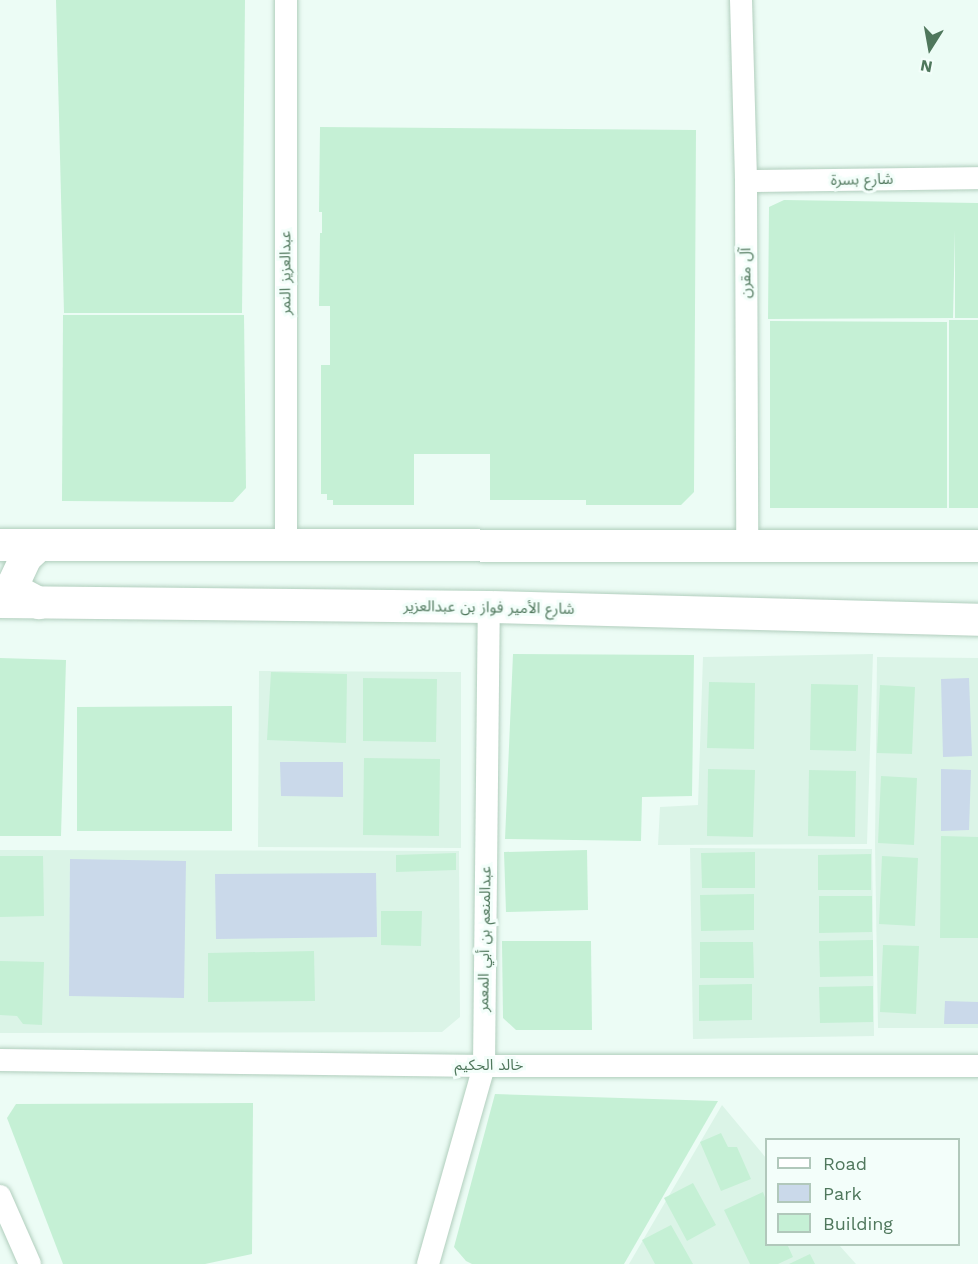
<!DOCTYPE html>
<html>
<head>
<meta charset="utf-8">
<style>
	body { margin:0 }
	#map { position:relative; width:978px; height:1264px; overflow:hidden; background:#ecfcf5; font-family:"Work Sans","Noto Sans Arabic",sans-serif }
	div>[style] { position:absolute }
	.residential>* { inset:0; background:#dbf4e7 }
	.green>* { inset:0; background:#cad9ea }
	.building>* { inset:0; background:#c5f0d5 }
	.roads { filter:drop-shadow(0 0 2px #b1cebd) drop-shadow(0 0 2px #b1cebd) }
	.minor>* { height:22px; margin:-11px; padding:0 11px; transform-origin:11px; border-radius:11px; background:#fff }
	.secondary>* { height:32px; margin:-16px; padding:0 16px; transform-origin:16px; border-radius:16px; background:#fff }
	span { translate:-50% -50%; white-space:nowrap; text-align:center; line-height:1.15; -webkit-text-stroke:6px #f3fefa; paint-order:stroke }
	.street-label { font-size:15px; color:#4f775c }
	.legend { position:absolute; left:765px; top:1138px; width:195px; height:108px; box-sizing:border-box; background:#f3fefa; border:2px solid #b1c8bb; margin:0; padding:8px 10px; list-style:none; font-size:18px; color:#4f775c }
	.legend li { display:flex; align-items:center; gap:12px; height:30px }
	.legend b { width:30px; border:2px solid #b1c8bb }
	.north { position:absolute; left:900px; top:18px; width:60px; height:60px; -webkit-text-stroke:4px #f3fefa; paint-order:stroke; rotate:191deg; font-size:16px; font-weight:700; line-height:24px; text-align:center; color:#4f775c }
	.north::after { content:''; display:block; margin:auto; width:21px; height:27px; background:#4f775c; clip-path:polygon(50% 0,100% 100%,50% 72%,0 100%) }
</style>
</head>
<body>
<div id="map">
	<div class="residential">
		<i style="clip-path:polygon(873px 654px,867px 844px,658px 845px,660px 807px,698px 805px,703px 657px)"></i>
		<i style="clip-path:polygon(877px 657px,978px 658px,978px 1028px,878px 1028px,875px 845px)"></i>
		<i style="clip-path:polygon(259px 671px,461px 672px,461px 848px,258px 847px)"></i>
		<i style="clip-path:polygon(690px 848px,872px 849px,874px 1036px,693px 1039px)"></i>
		<i style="clip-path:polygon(0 850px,459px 851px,460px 1017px,442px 1032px,0 1033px)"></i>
		<i style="clip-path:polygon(722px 1105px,766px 1158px,766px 1244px,839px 1245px,856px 1264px,629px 1264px)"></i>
	</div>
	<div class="green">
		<i style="clip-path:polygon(969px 678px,972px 756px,943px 757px,941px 679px)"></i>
		<i style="clip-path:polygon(280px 762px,343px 762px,343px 797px,281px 796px)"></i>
		<i style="clip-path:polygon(941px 769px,971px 770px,969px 830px,941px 831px)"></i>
		<i style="clip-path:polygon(70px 859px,186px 861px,184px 998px,69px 996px)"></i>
		<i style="clip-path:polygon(376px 873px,377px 937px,216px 939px,215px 874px)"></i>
		<i style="clip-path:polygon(945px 1001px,978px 1002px,978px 1024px,944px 1024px)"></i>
	</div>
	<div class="building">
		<i style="clip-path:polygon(56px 0,245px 0,242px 313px,64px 313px)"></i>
		<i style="clip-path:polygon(320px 127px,696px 130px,694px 492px,681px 505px,586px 505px,586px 500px,490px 500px,490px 454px,414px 454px,414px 505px,333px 505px,333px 500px,327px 500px,327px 494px,321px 494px,321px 365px,330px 365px,330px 306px,319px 306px,320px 233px,322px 233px,322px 212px,319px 212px)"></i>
		<i style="clip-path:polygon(784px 200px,978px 203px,978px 318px,955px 318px,955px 230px,953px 318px,768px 319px,769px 207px)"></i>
		<i style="clip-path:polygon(63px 315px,244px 315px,246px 488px,233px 502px,62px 501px)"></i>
		<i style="clip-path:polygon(949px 320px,978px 320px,978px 508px,949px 508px)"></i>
		<i style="clip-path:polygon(770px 321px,947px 322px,947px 508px,770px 508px)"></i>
		<i style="clip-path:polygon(513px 654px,694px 655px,692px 796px,642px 797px,641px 841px,505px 839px)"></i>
		<i style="clip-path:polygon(0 658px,66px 660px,61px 836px,0 836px)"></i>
		<i style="clip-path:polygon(271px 672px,347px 674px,346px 743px,267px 740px)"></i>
		<i style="clip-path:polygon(363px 678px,437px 679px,436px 742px,363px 741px)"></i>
		<i style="clip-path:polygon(709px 682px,755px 683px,754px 749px,707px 748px)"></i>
		<i style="clip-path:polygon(811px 684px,858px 685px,856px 751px,810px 750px)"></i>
		<i style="clip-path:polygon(880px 685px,915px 687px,912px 754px,877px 753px)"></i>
		<i style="clip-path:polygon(232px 706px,232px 831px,77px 831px,77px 707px)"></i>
		<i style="clip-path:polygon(364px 758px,440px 759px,439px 836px,363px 835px)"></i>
		<i style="clip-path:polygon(708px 769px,755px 770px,753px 837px,707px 836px)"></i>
		<i style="clip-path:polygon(809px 770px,856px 771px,855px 837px,808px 836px)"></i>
		<i style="clip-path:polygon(881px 776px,917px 778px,914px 845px,878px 843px)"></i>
		<i style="clip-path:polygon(941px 836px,978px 837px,978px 938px,940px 938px)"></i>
		<i style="clip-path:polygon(587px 850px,588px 910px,506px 912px,504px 852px)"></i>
		<i style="clip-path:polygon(755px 852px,755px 888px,702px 888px,701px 853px)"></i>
		<i style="clip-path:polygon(456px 853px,456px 870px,396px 872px,396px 855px)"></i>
		<i style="clip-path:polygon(871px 854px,871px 890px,818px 890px,818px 855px)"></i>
		<i style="clip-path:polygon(0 856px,43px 856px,44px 916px,0 917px)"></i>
		<i style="clip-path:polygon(882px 856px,918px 858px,915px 926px,879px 924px)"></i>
		<i style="clip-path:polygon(754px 894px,754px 930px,701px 931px,700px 895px)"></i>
		<i style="clip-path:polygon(819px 896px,872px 896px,872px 932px,819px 933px)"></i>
		<i style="clip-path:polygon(381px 911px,422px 911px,421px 946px,381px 945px)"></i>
		<i style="clip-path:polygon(873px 940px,873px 976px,820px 977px,819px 941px)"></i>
		<i style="clip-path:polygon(502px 941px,591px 941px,592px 1030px,516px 1030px,503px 1018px)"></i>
		<i style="clip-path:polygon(700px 942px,753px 942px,754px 978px,700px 978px)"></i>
		<i style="clip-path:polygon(883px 945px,919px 946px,916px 1014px,880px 1012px)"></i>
		<i style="clip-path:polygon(314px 951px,315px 1001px,208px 1002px,208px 953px)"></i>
		<i style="clip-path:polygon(0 961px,44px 962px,42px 1025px,23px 1024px,17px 1016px,0 1015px)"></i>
		<i style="clip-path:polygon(752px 984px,752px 1020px,699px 1021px,699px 985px)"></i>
		<i style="clip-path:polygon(873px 986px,873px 1022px,820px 1023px,819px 987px)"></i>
		<i style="clip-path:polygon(495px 1094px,718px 1101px,624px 1264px,472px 1264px,466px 1261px,454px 1247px)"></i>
		<i style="clip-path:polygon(253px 1103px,252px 1254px,205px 1264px,63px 1264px,7px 1118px,16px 1104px)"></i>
		<i style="clip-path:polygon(721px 1133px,728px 1147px,737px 1147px,751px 1179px,721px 1191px,700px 1142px)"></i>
		<i style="clip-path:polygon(693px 1183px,716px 1225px,687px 1241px,664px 1198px)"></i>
		<i style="clip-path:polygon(763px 1192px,766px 1200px,766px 1244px,787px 1244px,793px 1257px,778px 1264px,750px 1264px,724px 1210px)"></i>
		<i style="clip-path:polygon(671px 1225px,693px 1264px,655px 1264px,642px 1240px)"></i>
		<i style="clip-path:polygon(810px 1254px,815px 1264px,789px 1264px)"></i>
	</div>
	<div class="roads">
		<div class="minor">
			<i style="left:286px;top:0;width:545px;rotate:90deg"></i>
			<i style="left:741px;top:0;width:181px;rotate:88.4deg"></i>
			<i style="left:746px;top:181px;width:365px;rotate:89.8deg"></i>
			<i style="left:746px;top:181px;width:232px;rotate:-0.7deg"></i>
			<i style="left:0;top:1060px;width:484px;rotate:0.7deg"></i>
			<i style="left:484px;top:1066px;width:494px"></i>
			<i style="left:0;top:1196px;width:74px;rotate:66.2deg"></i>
			<i style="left:428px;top:1264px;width:206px;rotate:-74.2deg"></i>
			<i style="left:484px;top:1066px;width:459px;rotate:-89.4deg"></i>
		</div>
		<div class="secondary">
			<i style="left:0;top:545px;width:978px;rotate:0.06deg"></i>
			<i style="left:39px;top:545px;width:18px;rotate:137deg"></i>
			<i style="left:26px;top:557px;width:29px;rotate:115deg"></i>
			<i style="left:14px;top:583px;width:8px;rotate:76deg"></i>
			<i style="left:16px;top:591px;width:26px;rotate:28deg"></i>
			<i style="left:0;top:602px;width:489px;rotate:0.6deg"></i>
			<i style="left:489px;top:607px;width:489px;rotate:1.5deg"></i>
		</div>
	</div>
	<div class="street-label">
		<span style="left:862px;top:180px;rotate:-1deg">شارع بسرة</span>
		<span style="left:286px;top:273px;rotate:-90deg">عبدالعزيز النمر</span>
		<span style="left:746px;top:273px;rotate:-90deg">آل مقرن</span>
		<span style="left:489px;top:608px;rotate:1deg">شارع الأمير فواز بن عبدالعزير</span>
		<span style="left:485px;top:939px;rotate:-89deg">عبدالمنعم بن أبي المعمر</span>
		<span style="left:489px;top:1066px">خالد الحكيم</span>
	</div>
	<ul class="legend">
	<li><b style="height:8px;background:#fff"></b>Road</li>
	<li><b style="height:16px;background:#cad9ea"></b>Park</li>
	<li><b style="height:16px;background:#c5f0d5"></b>Building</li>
	</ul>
	<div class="north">N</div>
</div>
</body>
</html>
